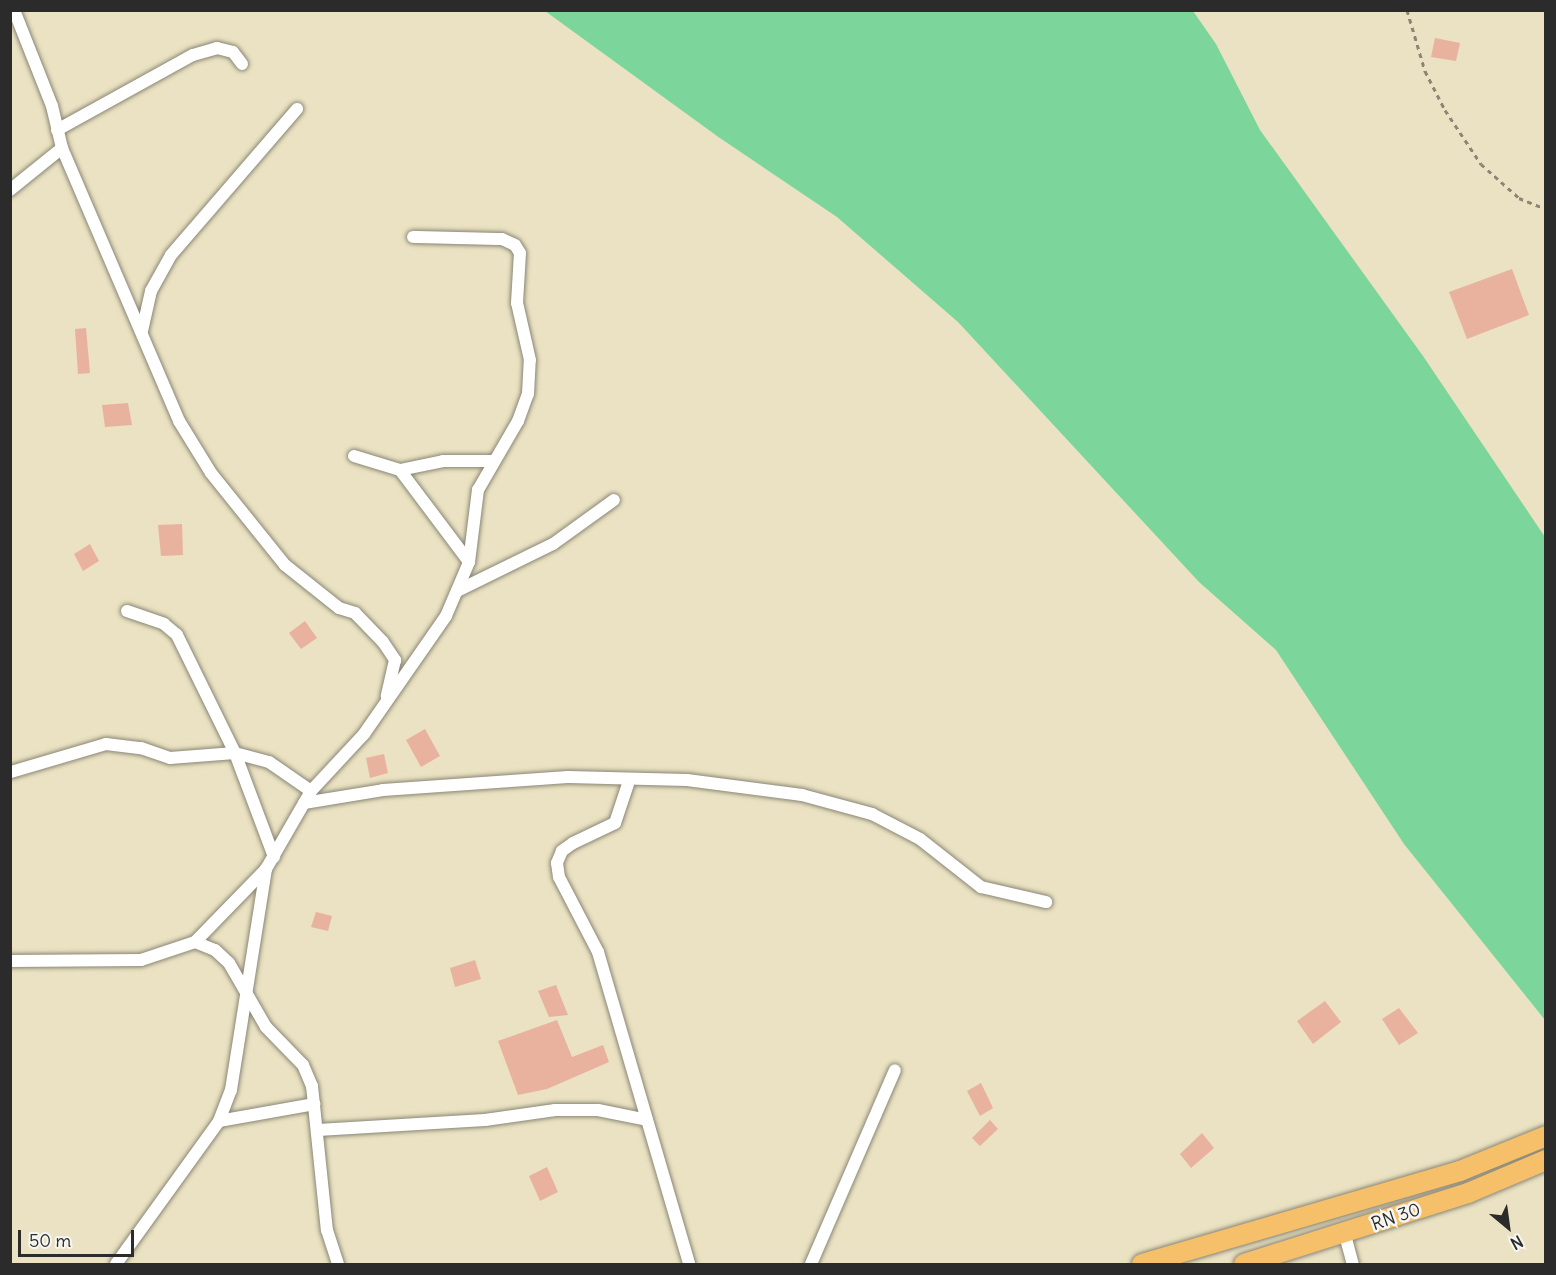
<!DOCTYPE html>
<html>
<head>
<meta charset="utf-8">
<style>
	body { margin:0 }
	#map { position:relative; width:1556px; height:1275px; overflow:hidden; background:#eae2c2; font-family:Delius,sans-serif }
	div>[style] { position:absolute }
	.green>* { inset:0; background:#7cd69c }
	.building>* { inset:0; background:#e8b29f }
	.path>* { height:3px; margin-top:-1.5px; transform-origin:0; background:repeating-linear-gradient(90deg,#8a8676 0 4.5px,transparent 0 9px) }
	.roads { filter:drop-shadow(0 0 2px #8a8676) drop-shadow(0 0 2px #8a8676) }
	.minor>* { height:12px; margin:-6px; padding:0 6px; transform-origin:6px; border-radius:6px; background:#fff }
	.primary>* { height:20px; margin:-10px; padding:0 10px; transform-origin:10px; border-radius:10px; background:#f6c06b }
	span { translate:-50% -50%; white-space:nowrap; text-align:center; line-height:1.15; -webkit-text-stroke:5px #f6f6f2; paint-order:stroke }
	.street-label { font-size:18px; color:#2b2b2b }
	.frame { position:absolute; inset:0; border:12px solid #2b2b2b; pointer-events:none }
	.north { position:absolute; left:1478px; top:1197px; width:60px; height:60px; -webkit-text-stroke:4px #f6f6f2; paint-order:stroke; rotate:151deg; font-size:16px; font-weight:700; line-height:24px; text-align:center; color:#2b2b2b }
	.north::after { content:''; display:block; margin:auto; width:21px; height:27px; background:#2b2b2b; clip-path:polygon(50% 0,100% 100%,50% 72%,0 100%) }
	.scale { position:absolute; left:18px; top:1230px; width:116px; height:27px; box-sizing:border-box; border:3px solid #2b2b2b; border-top:0; padding-left:8px; font-size:18px; line-height:21px; white-space:nowrap; color:#2b2b2b; -webkit-text-stroke:4px #f6f6f2; paint-order:stroke }
</style>
</head>
<body>
<div id="map">
	<div class="green">
		<i style="clip-path:polygon(545px 11px,1193px 11px,1216px 44px,1260px 130px,1423px 356px,1545px 537px,1545px 1020px,1404px 844px,1276px 650px,1199px 582px,958px 322px,837px 217px,717px 136px)"></i>
	</div>
	<div class="building">
		<i style="clip-path:polygon(1435px 38px,1460px 43px,1456px 61px,1431px 57px)"></i>
		<i style="clip-path:polygon(1512px 269px,1529px 315px,1467px 339px,1449px 292px)"></i>
		<i style="clip-path:polygon(86px 328px,90px 373px,78px 374px,75px 329px)"></i>
		<i style="clip-path:polygon(128px 403px,132px 425px,105px 427px,102px 405px)"></i>
		<i style="clip-path:polygon(182px 524px,183px 555px,161px 556px,158px 525px)"></i>
		<i style="clip-path:polygon(90px 544px,99px 561px,83px 571px,74px 554px)"></i>
		<i style="clip-path:polygon(305px 621px,317px 638px,301px 649px,289px 633px)"></i>
		<i style="clip-path:polygon(425px 729px,440px 756px,421px 767px,406px 740px)"></i>
		<i style="clip-path:polygon(384px 754px,388px 773px,370px 778px,366px 758px)"></i>
		<i style="clip-path:polygon(316px 912px,332px 916px,328px 931px,311px 927px)"></i>
		<i style="clip-path:polygon(475px 960px,481px 979px,455px 987px,450px 968px)"></i>
		<i style="clip-path:polygon(556px 985px,568px 1015px,549px 1017px,538px 991px)"></i>
		<i style="clip-path:polygon(1325px 1001px,1341px 1022px,1313px 1044px,1297px 1021px)"></i>
		<i style="clip-path:polygon(1399px 1008px,1418px 1033px,1399px 1045px,1382px 1019px)"></i>
		<i style="clip-path:polygon(557px 1020px,572px 1057px,603px 1045px,609px 1062px,547px 1089px,518px 1095px,498px 1041px)"></i>
		<i style="clip-path:polygon(981px 1083px,993px 1108px,980px 1116px,967px 1091px)"></i>
		<i style="clip-path:polygon(990px 1120px,998px 1129px,980px 1146px,972px 1138px)"></i>
		<i style="clip-path:polygon(1202px 1133px,1214px 1148px,1191px 1168px,1180px 1154px)"></i>
		<i style="clip-path:polygon(547px 1167px,558px 1192px,540px 1201px,529px 1176px)"></i>
	</div>
	<div class="path">
		<i style="left:1407px;top:10px;width:64px;rotate:73.6deg"></i>
		<i style="left:1425px;top:71px;width:44px;rotate:62.9deg"></i>
		<i style="left:1445px;top:110px;width:65px;rotate:56.3deg"></i>
		<i style="left:1481px;top:164px;width:51px;rotate:41.8deg"></i>
		<i style="left:1519px;top:198px;width:29px;rotate:22deg"></i>
	</div>
	<div class="roads">
		<div class="minor">
			<i style="left:14px;top:10px;width:103px;rotate:68.4deg"></i>
			<i style="left:52px;top:106px;width:43px;rotate:76.6deg"></i>
			<i style="left:62px;top:148px;width:297px;rotate:66.8deg"></i>
			<i style="left:179px;top:421px;width:61px;rotate:58.4deg"></i>
			<i style="left:211px;top:473px;width:118px;rotate:51.2deg"></i>
			<i style="left:285px;top:565px;width:69px;rotate:38.5deg"></i>
			<i style="left:339px;top:608px;width:17px;rotate:17deg"></i>
			<i style="left:355px;top:613px;width:40px;rotate:46deg"></i>
			<i style="left:383px;top:642px;width:22px;rotate:56deg"></i>
			<i style="left:395px;top:660px;width:37px;rotate:103deg"></i>
			<i style="left:57px;top:130px;width:155px;rotate:-28.9deg"></i>
			<i style="left:193px;top:55px;width:25px;rotate:-16deg"></i>
			<i style="left:217px;top:48px;width:16px;rotate:14deg"></i>
			<i style="left:233px;top:52px;width:15px;rotate:53deg"></i>
			<i style="left:10px;top:190px;width:67px;rotate:-38.9deg"></i>
			<i style="left:142px;top:331px;width:41px;rotate:-77.3deg"></i>
			<i style="left:151px;top:291px;width:41px;rotate:-60.9deg"></i>
			<i style="left:171px;top:255px;width:193px;rotate:-49.2deg"></i>
			<i style="left:354px;top:456px;width:48px;rotate:16.9deg"></i>
			<i style="left:400px;top:470px;width:44px;rotate:-11.8deg"></i>
			<i style="left:443px;top:461px;width:49px"></i>
			<i style="left:400px;top:470px;width:115px;rotate:53.1deg"></i>
			<i style="left:457px;top:591px;width:107px;rotate:-26.1deg"></i>
			<i style="left:553px;top:544px;width:75px;rotate:-35.8deg"></i>
			<i style="left:127px;top:611px;width:39px;rotate:19deg"></i>
			<i style="left:164px;top:624px;width:17px;rotate:40deg"></i>
			<i style="left:177px;top:635px;width:131px;rotate:63.8deg"></i>
			<i style="left:235px;top:753px;width:111px;rotate:69.4deg"></i>
			<i style="left:11px;top:772px;width:99px;rotate:-16.4deg"></i>
			<i style="left:106px;top:744px;width:35px;rotate:7deg"></i>
			<i style="left:141px;top:748px;width:31px;rotate:19deg"></i>
			<i style="left:170px;top:758px;width:65px;rotate:-4.4deg"></i>
			<i style="left:235px;top:753px;width:35px;rotate:15deg"></i>
			<i style="left:269px;top:762px;width:51px;rotate:34.6deg"></i>
			<i style="left:629px;top:781px;width:44px;rotate:108.4deg"></i>
			<i style="left:615px;top:823px;width:47px;rotate:154.5deg"></i>
			<i style="left:573px;top:843px;width:14px;rotate:144deg"></i>
			<i style="left:562px;top:851px;width:13px;rotate:113deg"></i>
			<i style="left:557px;top:863px;width:14px;rotate:82deg"></i>
			<i style="left:559px;top:877px;width:85px;rotate:62.5deg"></i>
			<i style="left:598px;top:952px;width:325px;rotate:73.7deg"></i>
			<i style="left:304px;top:803px;width:80px;rotate:-9.3deg"></i>
			<i style="left:383px;top:790px;width:185px;rotate:-4deg"></i>
			<i style="left:568px;top:777px;width:119px;rotate:1.4deg"></i>
			<i style="left:687px;top:780px;width:116px;rotate:7.4deg"></i>
			<i style="left:802px;top:795px;width:73px;rotate:15.2deg"></i>
			<i style="left:872px;top:814px;width:54px;rotate:27.5deg"></i>
			<i style="left:920px;top:839px;width:78px;rotate:38.2deg"></i>
			<i style="left:981px;top:887px;width:67px;rotate:13deg"></i>
			<i style="left:195px;top:942px;width:22px;rotate:22deg"></i>
			<i style="left:215px;top:950px;width:19px;rotate:43deg"></i>
			<i style="left:229px;top:963px;width:74px;rotate:60deg"></i>
			<i style="left:266px;top:1027px;width:53px;rotate:45.8deg"></i>
			<i style="left:303px;top:1065px;width:23px;rotate:67deg"></i>
			<i style="left:312px;top:1086px;width:145px;rotate:84.1deg"></i>
			<i style="left:327px;top:1230px;width:36px;rotate:72deg"></i>
			<i style="left:10px;top:961px;width:131px;rotate:-0.4deg"></i>
			<i style="left:141px;top:960px;width:57px;rotate:-18.4deg"></i>
			<i style="left:195px;top:942px;width:102px;rotate:-45.8deg"></i>
			<i style="left:266px;top:869px;width:90px;rotate:-60deg"></i>
			<i style="left:311px;top:791px;width:78px;rotate:-47.1deg"></i>
			<i style="left:364px;top:734px;width:144px;rotate:-55.2deg"></i>
			<i style="left:446px;top:616px;width:59px;rotate:-66.9deg"></i>
			<i style="left:469px;top:562px;width:73px;rotate:-82.9deg"></i>
			<i style="left:478px;top:490px;width:80px;rotate:-59.9deg"></i>
			<i style="left:518px;top:421px;width:29px;rotate:-70deg"></i>
			<i style="left:528px;top:394px;width:34px;rotate:-87deg"></i>
			<i style="left:530px;top:360px;width:58px;rotate:-102.8deg"></i>
			<i style="left:517px;top:303px;width:50px;rotate:-86.6deg"></i>
			<i style="left:520px;top:253px;width:9px;rotate:-122deg"></i>
			<i style="left:515px;top:245px;width:14px;rotate:-155deg"></i>
			<i style="left:502px;top:239px;width:89px;rotate:-178.7deg"></i>
			<i style="left:219px;top:1121px;width:97px;rotate:-10.1deg"></i>
			<i style="left:318px;top:1130px;width:167px;rotate:-3.4deg"></i>
			<i style="left:485px;top:1120px;width:71px;rotate:-8.1deg"></i>
			<i style="left:555px;top:1110px;width:43px"></i>
			<i style="left:598px;top:1110px;width:50px;rotate:11.5deg"></i>
			<i style="left:1345px;top:1235px;width:30px;rotate:75deg"></i>
			<i style="left:116px;top:1264px;width:176px;rotate:-54.2deg"></i>
			<i style="left:219px;top:1121px;width:33px;rotate:-69deg"></i>
			<i style="left:231px;top:1090px;width:224px;rotate:-81deg"></i>
			<i style="left:811px;top:1264px;width:211px;rotate:-66.6deg"></i>
		</div>
		<div class="primary">
			<i style="left:1142px;top:1264px;width:331px;rotate:-16.3deg"></i>
			<i style="left:1460px;top:1171px;width:93px;rotate:-22.1deg"></i>
			<i style="left:1244px;top:1264px;width:235px;rotate:-17.6deg"></i>
			<i style="left:1468px;top:1193px;width:85px;rotate:-22.9deg"></i>
		</div>
	</div>
	<div class="street-label">
		<span style="left:1396px;top:1217px;rotate:-19deg">RN 30</span>
	</div>
	<div class="frame"></div>
	<div class="north">N</div>
	<div class="scale">50 m</div>
</div>
</body>
</html>
